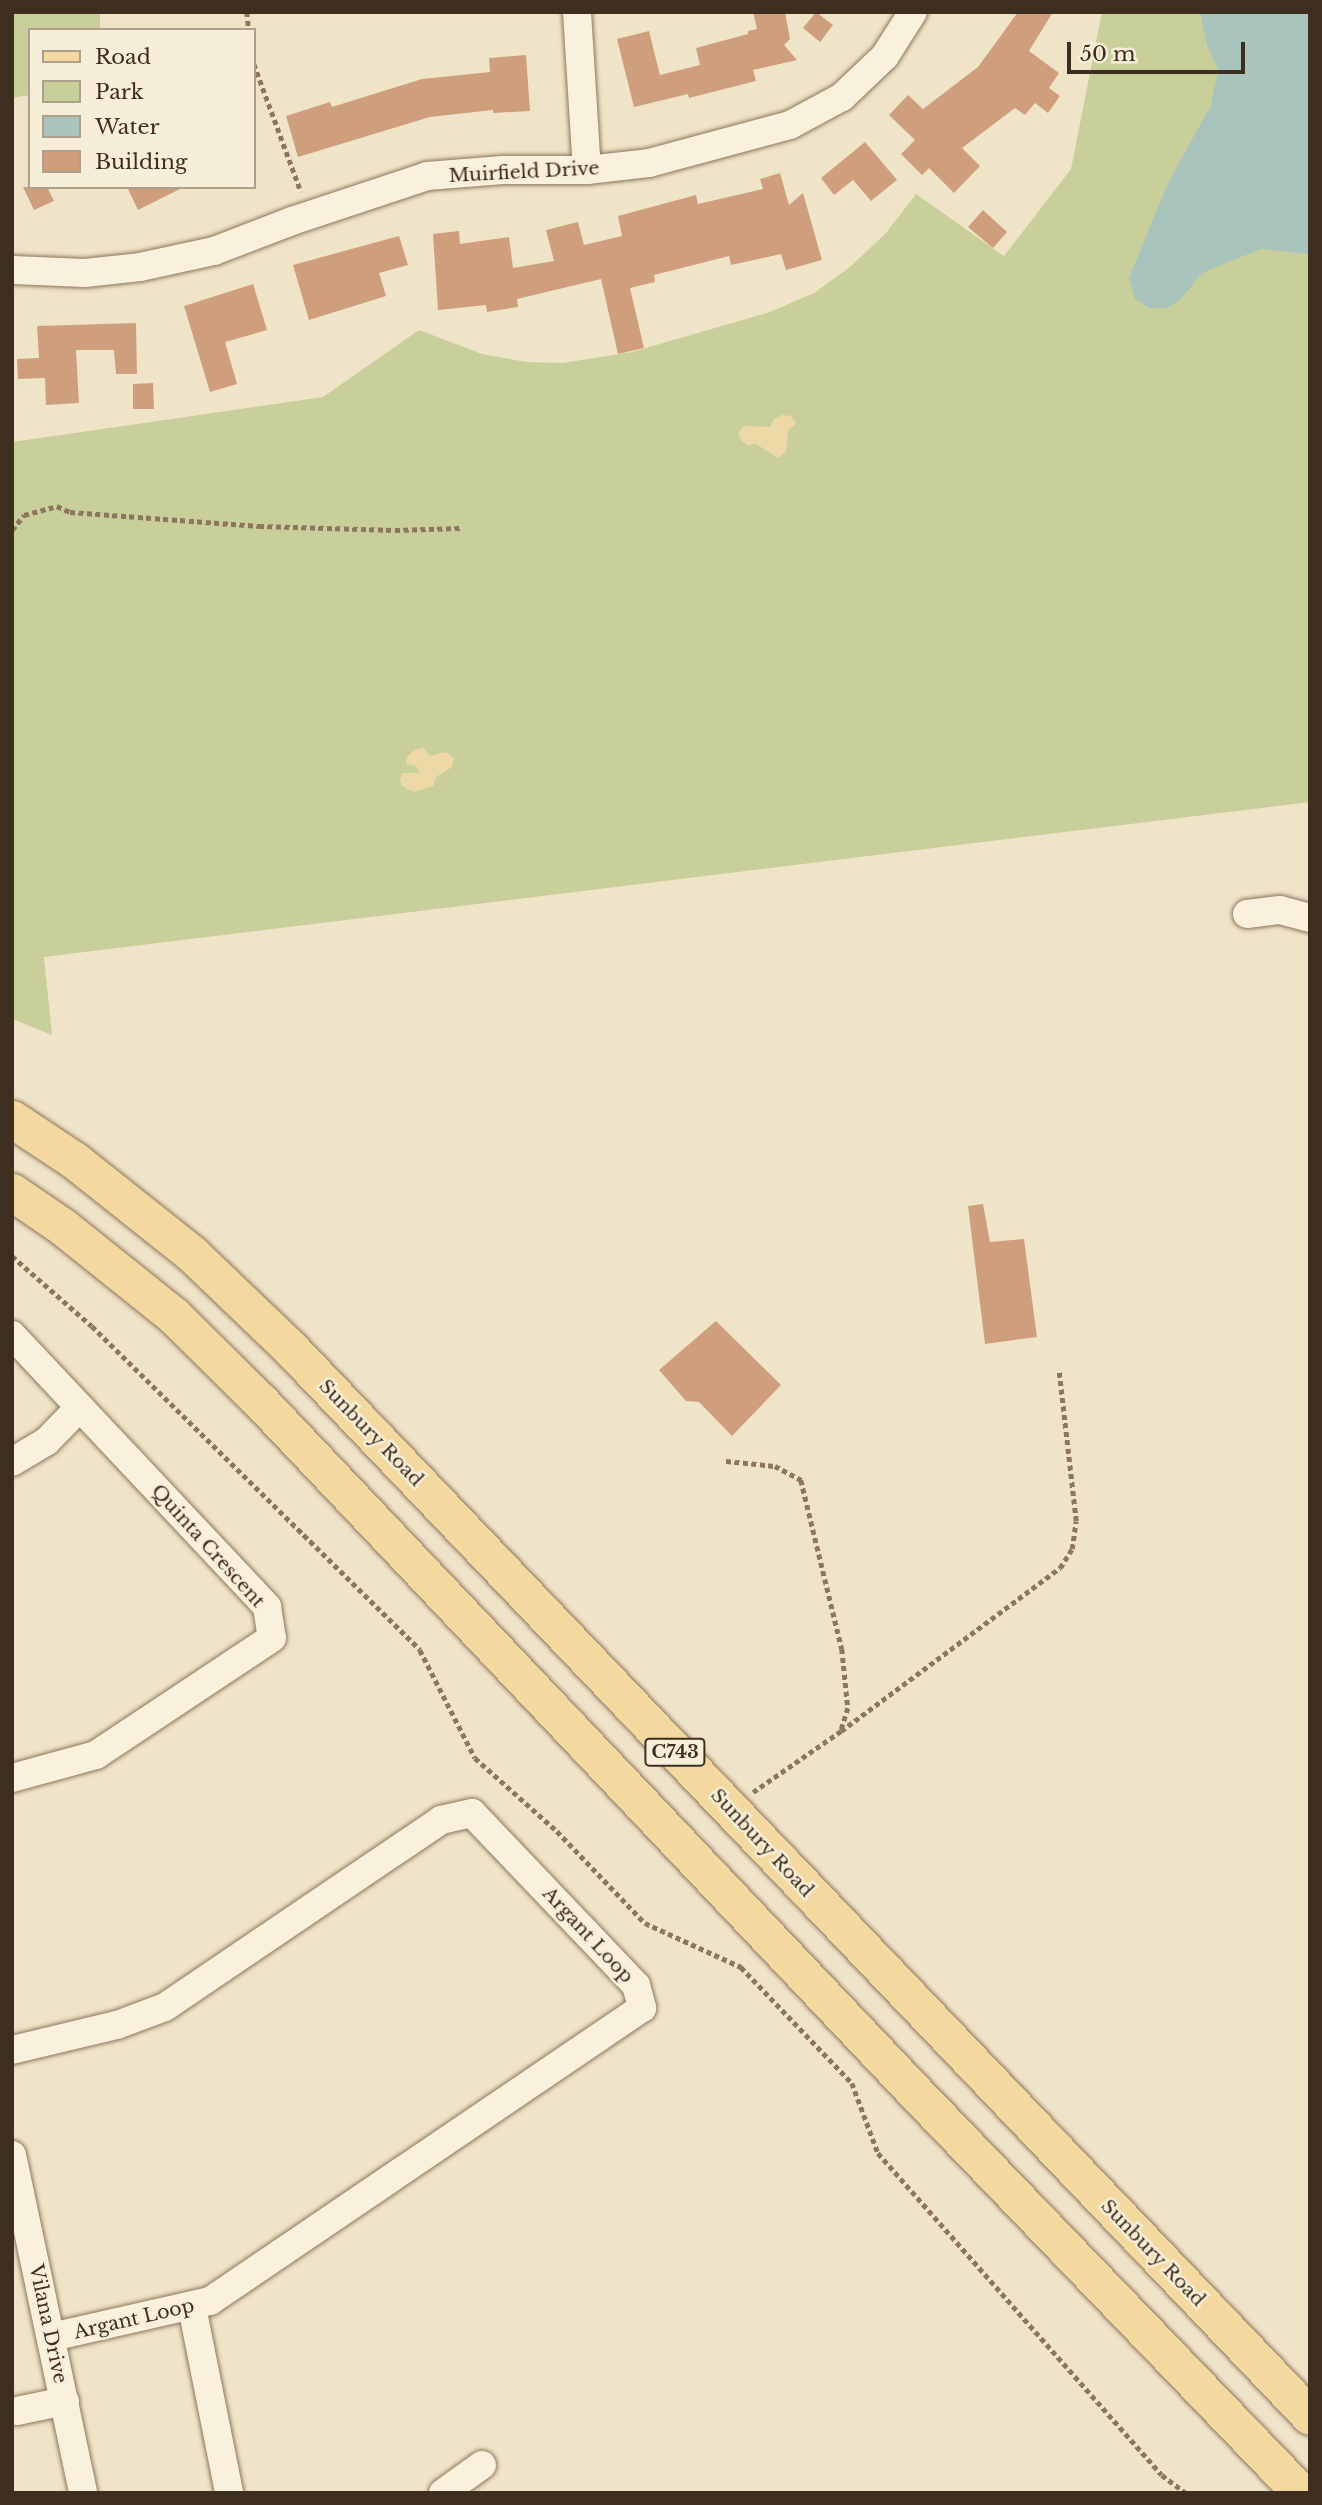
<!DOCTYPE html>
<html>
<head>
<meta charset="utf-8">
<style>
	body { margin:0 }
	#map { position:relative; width:1322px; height:2505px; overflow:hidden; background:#f0e4c8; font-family:"Libre Baskerville",serif }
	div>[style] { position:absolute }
	.green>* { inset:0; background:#c9cf9b }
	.sand>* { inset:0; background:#ecd9a5 }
	.water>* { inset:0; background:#a9c4bc }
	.building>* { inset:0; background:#cf9f7d }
	.path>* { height:4.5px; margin-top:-2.25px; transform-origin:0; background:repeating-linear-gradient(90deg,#8d765c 0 5px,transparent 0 8.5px) }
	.roads { filter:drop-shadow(0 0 2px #8d765c) drop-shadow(0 0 2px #8d765c) }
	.minor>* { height:28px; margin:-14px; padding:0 14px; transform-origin:14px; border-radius:14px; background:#faf1dc }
	.major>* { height:37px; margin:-18.5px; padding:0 18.5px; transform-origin:18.5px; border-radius:18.5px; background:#f3d9a0 }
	span { translate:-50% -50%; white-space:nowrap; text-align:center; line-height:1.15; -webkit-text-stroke:5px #f7eed8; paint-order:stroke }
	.shield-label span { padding:2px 5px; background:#f7eed8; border:2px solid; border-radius:5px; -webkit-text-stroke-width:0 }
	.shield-label { font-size:18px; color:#3d2e20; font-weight:700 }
	.street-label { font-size:19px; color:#3d2e20 }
	.frame { position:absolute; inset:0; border:14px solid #3d2e20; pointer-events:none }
	.legend { position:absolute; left:28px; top:28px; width:228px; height:161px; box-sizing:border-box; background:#f7eed8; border:2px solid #ada18e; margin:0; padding:9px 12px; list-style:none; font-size:21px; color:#3d2e20 }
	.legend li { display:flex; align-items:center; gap:14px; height:35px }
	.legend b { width:35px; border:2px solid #ada18e }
	.scale { position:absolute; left:1067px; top:42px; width:178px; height:32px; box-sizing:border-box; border:4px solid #3d2e20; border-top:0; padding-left:9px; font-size:21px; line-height:24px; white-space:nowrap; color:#3d2e20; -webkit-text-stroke:5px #f7eed8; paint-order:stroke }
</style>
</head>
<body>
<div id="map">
	<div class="green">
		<i style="clip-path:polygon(12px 12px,100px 12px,100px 30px,30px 30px,30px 95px,12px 98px)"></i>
		<i style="clip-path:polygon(1102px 12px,1310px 12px,1310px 802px,44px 957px,52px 1035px,12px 1019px,12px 442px,323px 397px,419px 330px,482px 354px,526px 362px,563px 363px,632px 352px,770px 312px,814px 293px,850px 267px,886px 233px,916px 194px,1004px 256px,1071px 169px)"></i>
	</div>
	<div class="sand">
		<i style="clip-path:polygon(782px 415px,791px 416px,796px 424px,788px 430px,786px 452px,778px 458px,756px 444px,747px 445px,741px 440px,738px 433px,744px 426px,770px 427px,774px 419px)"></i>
		<i style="clip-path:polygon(424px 748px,430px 756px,446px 752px,454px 758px,452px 767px,436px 777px,433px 786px,414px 792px,402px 786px,400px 780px,403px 773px,419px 773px,416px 766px,406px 764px,407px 757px,414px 750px)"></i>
	</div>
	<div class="water">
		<i style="clip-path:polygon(1200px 12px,1310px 12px,1310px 254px,1261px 249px,1202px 273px,1181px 299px,1167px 308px,1149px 308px,1135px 299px,1129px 278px,1168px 183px,1211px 105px,1218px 70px,1207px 45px)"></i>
	</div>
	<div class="building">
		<i style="clip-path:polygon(753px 12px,785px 12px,790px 39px,784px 45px,797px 60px,753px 70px,756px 81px,689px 98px,688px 94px,634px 107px,617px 39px,649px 31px,660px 75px,700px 65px,696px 48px,748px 34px,748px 31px,757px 29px)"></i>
		<i style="clip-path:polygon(816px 12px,833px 25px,820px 42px,803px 28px)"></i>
		<i style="clip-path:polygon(1018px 12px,1053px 12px,1029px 51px,1059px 73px,1049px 88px,1060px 96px,1048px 113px,1035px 103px,1025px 115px,1015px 108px,962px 148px,980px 166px,954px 193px,929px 168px,922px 175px,901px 154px,915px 140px,889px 115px,908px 95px,923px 109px,978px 67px)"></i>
		<i style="clip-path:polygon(526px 55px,530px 111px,493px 113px,493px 110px,430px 117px,298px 157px,286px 116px,330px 102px,332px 107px,422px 79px,490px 72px,489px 58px)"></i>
		<i style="clip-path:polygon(865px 142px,897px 180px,871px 201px,853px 180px,834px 195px,821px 178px)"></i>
		<i style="clip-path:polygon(780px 173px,789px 205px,803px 193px,822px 260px,786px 270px,781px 254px,731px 265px,729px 256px,654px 275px,655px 282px,630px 288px,644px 348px,618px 354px,601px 279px,517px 299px,518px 307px,487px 312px,486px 305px,438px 310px,433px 234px,459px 231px,460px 244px,509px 237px,513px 268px,554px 261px,546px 230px,578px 222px,584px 245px,622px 236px,618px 216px,696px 195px,698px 204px,763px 189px,760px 179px)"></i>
		<i style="clip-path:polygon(23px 187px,47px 187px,54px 201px,34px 210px)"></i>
		<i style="clip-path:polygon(127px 187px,184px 187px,138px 210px)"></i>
		<i style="clip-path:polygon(983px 210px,1007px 232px,993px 248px,968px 227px)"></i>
		<i style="clip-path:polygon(399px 236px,408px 265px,379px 273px,386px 296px,309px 320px,293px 265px)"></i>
		<i style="clip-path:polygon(253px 284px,267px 330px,225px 342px,237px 384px,210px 392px,184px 306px)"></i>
		<i style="clip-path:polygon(136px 323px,137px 374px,116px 374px,114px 350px,76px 350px,79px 403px,46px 405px,45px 378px,18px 379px,17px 359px,39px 358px,37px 326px)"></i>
		<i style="clip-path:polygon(153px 383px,154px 409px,133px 409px,133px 384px)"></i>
		<i style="clip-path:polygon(983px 1204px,990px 1242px,1024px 1239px,1037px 1337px,985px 1344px,968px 1206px)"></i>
		<i style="clip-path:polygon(716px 1321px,781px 1385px,732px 1436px,699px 1402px,686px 1401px,659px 1370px)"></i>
	</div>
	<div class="path">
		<i style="left:247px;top:12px;width:18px;rotate:84deg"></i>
		<i style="left:254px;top:64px;width:136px;rotate:69.8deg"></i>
		<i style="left:12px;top:530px;width:19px;rotate:-51deg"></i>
		<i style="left:24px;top:515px;width:34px;rotate:-15deg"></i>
		<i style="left:57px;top:506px;width:14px;rotate:25deg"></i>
		<i style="left:70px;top:512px;width:190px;rotate:4.2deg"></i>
		<i style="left:259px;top:526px;width:136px;rotate:1.7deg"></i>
		<i style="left:395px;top:530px;width:65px;rotate:-1.8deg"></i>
		<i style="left:12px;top:1256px;width:106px;rotate:41.2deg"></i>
		<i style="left:92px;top:1326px;width:461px;rotate:44.6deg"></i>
		<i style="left:420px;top:1650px;width:121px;rotate:63deg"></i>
		<i style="left:475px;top:1758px;width:110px;rotate:41.7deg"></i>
		<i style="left:557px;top:1831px;width:127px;rotate:46.3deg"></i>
		<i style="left:645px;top:1923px;width:106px;rotate:24.6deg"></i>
		<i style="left:741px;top:1967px;width:161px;rotate:46.3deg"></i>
		<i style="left:852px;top:2083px;width:75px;rotate:69.6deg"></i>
		<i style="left:878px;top:2153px;width:429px;rotate:48.6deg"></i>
		<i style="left:1162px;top:2475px;width:30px;rotate:37deg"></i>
		<i style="left:726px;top:1461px;width:49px;rotate:5.8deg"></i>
		<i style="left:775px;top:1466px;width:30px;rotate:28deg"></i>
		<i style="left:801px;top:1480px;width:174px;rotate:76.4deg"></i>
		<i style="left:842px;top:1649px;width:59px;rotate:84.2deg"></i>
		<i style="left:848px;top:1708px;width:24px;rotate:107deg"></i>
		<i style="left:753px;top:1792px;width:107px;rotate:-34.7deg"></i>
		<i style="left:841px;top:1731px;width:273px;rotate:-36.7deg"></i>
		<i style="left:1060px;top:1568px;width:22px;rotate:-58deg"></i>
		<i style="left:1072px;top:1549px;width:28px;rotate:-82deg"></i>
		<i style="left:1076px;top:1521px;width:150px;rotate:-96.5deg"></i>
	</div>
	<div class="roads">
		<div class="minor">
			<i style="left:577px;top:12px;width:158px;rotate:86.4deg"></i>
			<i style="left:13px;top:270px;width:72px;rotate:2.4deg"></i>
			<i style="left:85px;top:273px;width:55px;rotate:-6.2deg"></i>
			<i style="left:140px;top:267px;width:76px;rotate:-12.2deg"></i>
			<i style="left:214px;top:251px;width:84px;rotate:-21deg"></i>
			<i style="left:292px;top:221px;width:142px;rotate:-18.4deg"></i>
			<i style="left:427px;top:176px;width:76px;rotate:-4.5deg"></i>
			<i style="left:503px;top:170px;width:84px"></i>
			<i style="left:587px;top:170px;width:62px;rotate:-6.4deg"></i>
			<i style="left:649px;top:163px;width:146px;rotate:-15.1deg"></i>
			<i style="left:790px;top:125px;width:59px;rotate:-28.3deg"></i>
			<i style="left:842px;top:97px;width:59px;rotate:-43.6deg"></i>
			<i style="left:885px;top:56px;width:52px;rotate:-57.5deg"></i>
			<i style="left:1247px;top:914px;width:33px;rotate:-7deg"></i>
			<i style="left:1280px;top:910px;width:31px;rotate:15deg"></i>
			<i style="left:12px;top:1335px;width:373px;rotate:46.8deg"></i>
			<i style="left:267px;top:1607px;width:31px;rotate:81deg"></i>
			<i style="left:272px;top:1638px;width:211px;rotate:146.4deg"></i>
			<i style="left:96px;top:1755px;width:87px;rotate:164.7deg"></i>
			<i style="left:12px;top:1462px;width:41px;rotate:-31deg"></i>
			<i style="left:47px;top:1441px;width:47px;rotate:-45.9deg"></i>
			<i style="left:12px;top:2050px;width:108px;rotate:-13.4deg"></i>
			<i style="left:117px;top:2025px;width:51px;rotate:-20.6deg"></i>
			<i style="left:165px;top:2007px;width:333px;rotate:-34.1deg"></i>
			<i style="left:441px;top:1820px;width:32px;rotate:-13deg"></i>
			<i style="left:472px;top:1813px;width:238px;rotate:46.4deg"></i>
			<i style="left:636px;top:1985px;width:24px;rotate:75deg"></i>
			<i style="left:642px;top:2008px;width:522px;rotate:145.85deg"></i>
			<i style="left:210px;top:2301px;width:162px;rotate:167.2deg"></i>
			<i style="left:12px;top:2155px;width:345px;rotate:78.1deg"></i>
			<i style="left:192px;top:2307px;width:190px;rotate:78.7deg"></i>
			<i style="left:17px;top:2411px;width:49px;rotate:-11.8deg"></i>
			<i style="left:443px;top:2493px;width:48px;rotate:-35.7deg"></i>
		</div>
		<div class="major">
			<i style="left:12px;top:1119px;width:74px;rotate:33.5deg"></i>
			<i style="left:74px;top:1160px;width:151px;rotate:38.5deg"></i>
			<i style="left:192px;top:1254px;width:139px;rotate:43.8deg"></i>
			<i style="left:292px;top:1350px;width:1474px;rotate:46.32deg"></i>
			<i style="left:12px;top:1192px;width:62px;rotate:34.5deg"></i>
			<i style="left:63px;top:1227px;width:142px;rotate:38.7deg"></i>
			<i style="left:174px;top:1316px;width:122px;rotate:44.7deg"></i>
			<i style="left:261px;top:1402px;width:946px;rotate:46.54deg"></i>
			<i style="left:912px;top:2089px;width:561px;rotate:46.08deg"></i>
		</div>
	</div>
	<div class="shield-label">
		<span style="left:675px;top:1752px">C743</span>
	</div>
	<div class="street-label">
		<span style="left:524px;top:172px;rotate:-3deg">Muirfield Drive</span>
		<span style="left:371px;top:1433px;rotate:46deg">Sunbury Road</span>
		<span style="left:208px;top:1546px;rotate:48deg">Quinta Crescent</span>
		<span style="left:762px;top:1843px;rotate:47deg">Sunbury Road</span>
		<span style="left:588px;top:1935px;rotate:47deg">Argant Loop</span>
		<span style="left:1153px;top:2253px;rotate:46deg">Sunbury Road</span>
		<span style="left:134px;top:2319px;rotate:-13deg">Argant Loop</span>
		<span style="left:48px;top:2324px;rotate:78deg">Vilana Drive</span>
	</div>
	<div class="frame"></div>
	<ul class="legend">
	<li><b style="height:9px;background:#f3d9a0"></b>Road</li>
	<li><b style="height:19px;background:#c9cf9b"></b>Park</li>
	<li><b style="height:19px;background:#a9c4bc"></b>Water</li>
	<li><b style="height:19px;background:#cf9f7d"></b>Building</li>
	</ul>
	<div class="scale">50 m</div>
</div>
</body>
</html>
